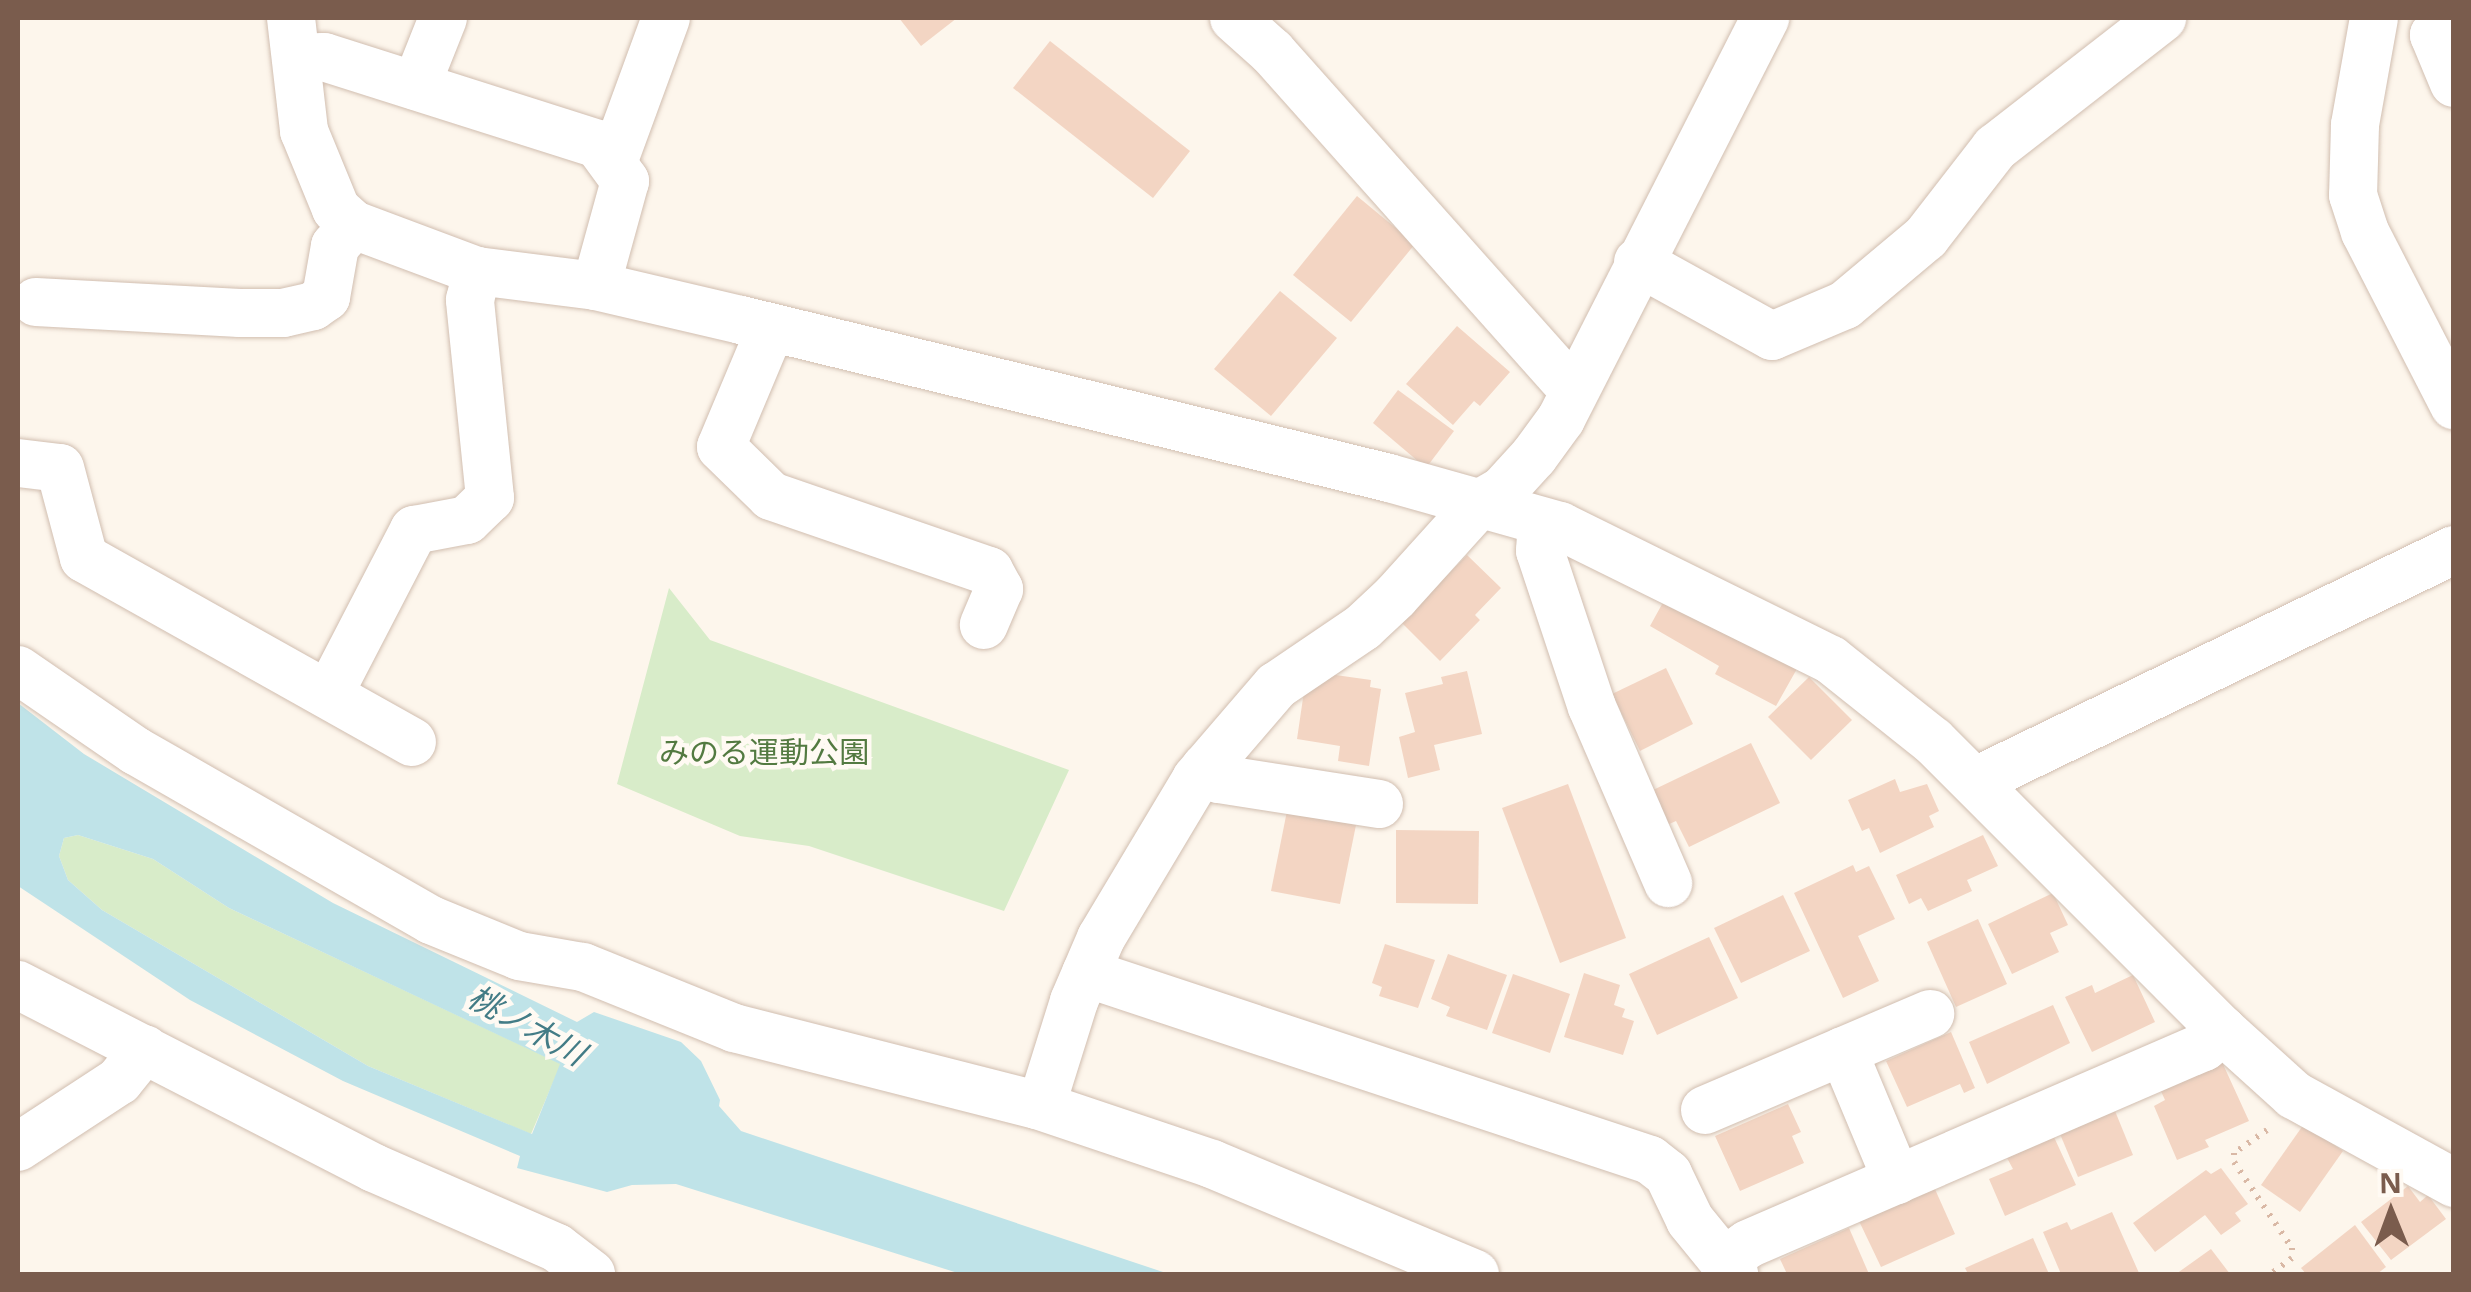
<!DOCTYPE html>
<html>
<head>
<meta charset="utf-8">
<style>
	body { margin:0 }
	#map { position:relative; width:2471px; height:1292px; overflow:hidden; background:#fdf6ec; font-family:"Open Sans","Noto Sans JP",sans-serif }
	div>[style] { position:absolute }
	.green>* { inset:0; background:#d8ecc9 }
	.water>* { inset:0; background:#bfe3e8 }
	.building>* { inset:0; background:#f3d5c3 }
	.path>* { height:6px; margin-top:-3px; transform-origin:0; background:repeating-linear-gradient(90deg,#d9b8a5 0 2.5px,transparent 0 10.5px) }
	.roads { filter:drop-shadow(0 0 2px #d1beb0) drop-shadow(0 0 2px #d1beb0) }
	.minor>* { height:48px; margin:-24px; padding:0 24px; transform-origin:24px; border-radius:24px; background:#fff }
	span { translate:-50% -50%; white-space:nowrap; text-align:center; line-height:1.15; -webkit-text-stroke:9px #fffaf3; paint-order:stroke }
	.park-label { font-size:30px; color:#537a41 }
	.water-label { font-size:32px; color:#437c86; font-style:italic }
	.frame { position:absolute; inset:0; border:20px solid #7a5c4d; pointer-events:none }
	.north { position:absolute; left:2341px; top:1162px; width:100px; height:100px; -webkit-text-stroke:8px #fffaf3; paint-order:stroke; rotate:359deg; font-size:28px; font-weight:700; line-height:40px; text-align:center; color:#7a5c4d }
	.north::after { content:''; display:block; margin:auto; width:35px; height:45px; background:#7a5c4d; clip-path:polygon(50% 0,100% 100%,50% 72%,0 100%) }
</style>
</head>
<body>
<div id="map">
	<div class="green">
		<i style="clip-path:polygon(669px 588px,710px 640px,1069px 770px,1004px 911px,809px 846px,740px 836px,617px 784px)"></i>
		<i style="clip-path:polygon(78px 835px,153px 859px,229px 908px,561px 1064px,531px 1134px,368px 1066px,102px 910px,68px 880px,59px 856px,64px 838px)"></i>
	</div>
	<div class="water">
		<i style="clip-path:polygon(evenodd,18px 703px,84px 754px,333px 903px,577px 1022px,594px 1012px,681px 1042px,701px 1061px,720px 1100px,719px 1106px,741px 1131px,1169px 1274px,961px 1274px,676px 1184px,632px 1185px,607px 1192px,517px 1168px,520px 1156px,343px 1081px,190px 1000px,18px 886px,18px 703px,78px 835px,153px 859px,229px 908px,560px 1064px,532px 1134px,368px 1066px,102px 910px,68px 880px,59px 856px,64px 838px,78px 835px)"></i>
	</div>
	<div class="building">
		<i style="clip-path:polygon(899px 18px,957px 18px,921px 46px)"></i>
		<i style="clip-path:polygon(1050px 41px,1190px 151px,1153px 198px,1013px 88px)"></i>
		<i style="clip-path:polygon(1357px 196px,1415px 244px,1351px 322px,1293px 275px)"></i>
		<i style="clip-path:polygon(1280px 291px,1337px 338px,1271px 416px,1214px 369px)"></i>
		<i style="clip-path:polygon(1457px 326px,1510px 372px,1480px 406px,1474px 401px,1453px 425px,1406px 384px)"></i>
		<i style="clip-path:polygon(1398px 390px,1454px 431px,1426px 468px,1373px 423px)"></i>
		<i style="clip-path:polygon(1467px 555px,1501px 588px,1475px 615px,1480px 620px,1440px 661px,1401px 622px)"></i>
		<i style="clip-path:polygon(1666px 597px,1798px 667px,1776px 706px,1715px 674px,1719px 666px,1650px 626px)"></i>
		<i style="clip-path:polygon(1666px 668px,1693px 724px,1640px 751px,1612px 694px)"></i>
		<i style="clip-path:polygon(1307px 671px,1371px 680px,1370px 687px,1381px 689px,1369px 766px,1338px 761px,1340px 746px,1297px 739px)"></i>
		<i style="clip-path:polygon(1467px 671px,1482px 734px,1434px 745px,1440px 770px,1408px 778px,1399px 737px,1415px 732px,1405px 693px,1443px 684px,1441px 677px)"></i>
		<i style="clip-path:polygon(1809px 677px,1852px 720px,1811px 760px,1768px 717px)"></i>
		<i style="clip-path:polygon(1751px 743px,1780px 803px,1689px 847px,1676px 821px,1667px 825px,1651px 791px)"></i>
		<i style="clip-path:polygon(1895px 779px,1900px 792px,1927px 784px,1939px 811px,1929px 816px,1934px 827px,1880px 853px,1869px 828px,1862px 831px,1848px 800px)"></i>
		<i style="clip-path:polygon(1568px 784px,1626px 938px,1560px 963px,1502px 808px)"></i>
		<i style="clip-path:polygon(1287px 811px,1356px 825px,1340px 904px,1271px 891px)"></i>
		<i style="clip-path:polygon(1396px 830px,1479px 831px,1478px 904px,1396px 903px)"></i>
		<i style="clip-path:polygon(1983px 835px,1998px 866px,1967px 880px,1972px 891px,1928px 911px,1921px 898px,1909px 904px,1896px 875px)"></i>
		<i style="clip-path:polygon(1853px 865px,1856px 872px,1869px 866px,1895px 919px,1858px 936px,1879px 981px,1843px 998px,1794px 893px)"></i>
		<i style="clip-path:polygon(2053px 893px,2068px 925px,2050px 933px,2059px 952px,2012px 974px,1988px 924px)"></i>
		<i style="clip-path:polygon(1783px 895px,1810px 951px,1741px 983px,1714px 928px)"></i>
		<i style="clip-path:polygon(1978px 919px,2007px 984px,1956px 1007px,1927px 942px)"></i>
		<i style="clip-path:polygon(1709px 937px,1738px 998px,1657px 1035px,1629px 974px)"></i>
		<i style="clip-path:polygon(1385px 944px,1435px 960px,1418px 1008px,1379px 996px,1382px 987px,1372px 983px)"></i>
		<i style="clip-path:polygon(1448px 954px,1507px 975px,1487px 1030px,1446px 1016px,1450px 1007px,1431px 999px)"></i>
		<i style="clip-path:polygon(1584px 973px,1620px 985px,1614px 1005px,1625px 1009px,1622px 1017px,1634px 1021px,1623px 1055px,1564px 1037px)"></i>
		<i style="clip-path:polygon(1513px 974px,1570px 994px,1550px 1053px,1492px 1033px)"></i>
		<i style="clip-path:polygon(2133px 975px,2155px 1022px,2092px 1052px,2065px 997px,2092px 985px,2095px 993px)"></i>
		<i style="clip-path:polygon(2053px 1005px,2070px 1043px,1987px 1084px,1969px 1042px)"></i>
		<i style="clip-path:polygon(1951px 1032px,1975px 1088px,1964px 1093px,1960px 1084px,1907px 1107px,1886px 1061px)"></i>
		<i style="clip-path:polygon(2222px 1062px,2249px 1121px,2205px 1140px,2209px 1147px,2177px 1160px,2154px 1106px,2165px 1100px,2160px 1089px)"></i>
		<i style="clip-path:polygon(1788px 1104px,1801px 1132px,1792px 1136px,1804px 1163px,1740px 1191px,1715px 1136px)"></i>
		<i style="clip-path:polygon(2115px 1111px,2133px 1155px,2078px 1177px,2060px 1134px)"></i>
		<i style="clip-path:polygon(2304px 1124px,2343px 1151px,2300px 1212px,2261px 1185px)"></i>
		<i style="clip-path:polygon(2054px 1137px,2076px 1185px,2005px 1216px,1989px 1179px,2013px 1169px,2007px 1158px)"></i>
		<i style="clip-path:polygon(2221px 1168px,2248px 1204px,2235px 1213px,2241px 1221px,2221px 1235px,2205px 1215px,2155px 1252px,2133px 1223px,2206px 1170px,2211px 1174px)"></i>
		<i style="clip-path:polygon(2408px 1186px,2420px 1202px,2428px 1195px,2446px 1219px,2391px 1260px,2361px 1222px)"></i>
		<i style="clip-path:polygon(1934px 1187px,1955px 1234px,1881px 1267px,1859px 1221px)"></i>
		<i style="clip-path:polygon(2112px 1212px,2139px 1273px,2061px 1274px,2043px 1232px,2067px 1222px,2071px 1230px)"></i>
		<i style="clip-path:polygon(2355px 1225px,2386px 1267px,2377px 1274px,2306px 1274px,2301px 1268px)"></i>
		<i style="clip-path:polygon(1849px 1228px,1869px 1274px,1787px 1274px,1780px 1259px)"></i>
		<i style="clip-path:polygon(2033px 1238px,2049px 1274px,1968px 1274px,1965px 1268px)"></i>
		<i style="clip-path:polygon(2211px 1249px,2230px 1274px,2176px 1274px)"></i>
	</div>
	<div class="path">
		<i style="left:2267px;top:1130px;width:40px;rotate:145.1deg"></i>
		<i style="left:2234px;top:1153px;width:9px;rotate:90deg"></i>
		<i style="left:2234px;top:1162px;width:104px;rotate:56deg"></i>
		<i style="left:2292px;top:1248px;width:10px;rotate:90deg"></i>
		<i style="left:2292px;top:1258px;width:26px;rotate:143deg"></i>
	</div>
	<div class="roads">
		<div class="minor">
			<i style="left:291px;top:18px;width:114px;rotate:83.4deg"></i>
			<i style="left:304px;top:131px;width:84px;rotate:67.7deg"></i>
			<i style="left:336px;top:209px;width:24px;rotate:42deg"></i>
			<i style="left:354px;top:225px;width:131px;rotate:20.5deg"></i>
			<i style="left:477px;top:271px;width:120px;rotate:7.2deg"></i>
			<i style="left:596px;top:286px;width:149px;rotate:13.2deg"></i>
			<i style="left:741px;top:320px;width:667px;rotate:13.7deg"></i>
			<i style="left:1389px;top:478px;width:178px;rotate:15.7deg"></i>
			<i style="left:1560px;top:526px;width:302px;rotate:26.3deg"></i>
			<i style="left:1831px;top:660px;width:130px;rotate:38.5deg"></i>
			<i style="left:1933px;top:741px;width:409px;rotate:45deg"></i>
			<i style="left:2222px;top:1030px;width:97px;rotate:42.1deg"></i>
			<i style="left:2294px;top:1095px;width:183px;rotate:28.8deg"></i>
			<i style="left:1234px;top:18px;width:51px;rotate:41.8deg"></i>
			<i style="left:1272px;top:52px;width:453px;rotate:48.3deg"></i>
			<i style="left:2374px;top:18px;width:109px;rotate:100.1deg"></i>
			<i style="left:2355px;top:125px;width:70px;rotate:91.6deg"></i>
			<i style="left:2353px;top:195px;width:39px;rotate:72deg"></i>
			<i style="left:2365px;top:232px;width:195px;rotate:62.8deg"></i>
			<i style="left:2454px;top:26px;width:22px;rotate:156deg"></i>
			<i style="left:2434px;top:35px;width:52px;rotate:67.4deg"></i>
			<i style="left:296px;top:58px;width:28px;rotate:-2deg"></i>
			<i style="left:324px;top:57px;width:287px;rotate:17.6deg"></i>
			<i style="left:598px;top:144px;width:46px;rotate:53.9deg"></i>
			<i style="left:625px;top:181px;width:109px;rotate:105.4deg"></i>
			<i style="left:416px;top:86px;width:73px;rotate:-68.3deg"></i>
			<i style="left:614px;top:160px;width:151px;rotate:-69.9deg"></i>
			<i style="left:1638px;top:262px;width:153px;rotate:28.9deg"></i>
			<i style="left:1772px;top:336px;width:79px;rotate:-23deg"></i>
			<i style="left:1845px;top:305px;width:106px;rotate:-40deg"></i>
			<i style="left:1926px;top:237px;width:113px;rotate:-52.2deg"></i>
			<i style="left:1995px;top:148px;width:212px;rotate:-37.9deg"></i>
			<i style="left:36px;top:302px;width:204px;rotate:3.1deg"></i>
			<i style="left:240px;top:313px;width:43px"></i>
			<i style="left:283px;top:313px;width:31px;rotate:-13deg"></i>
			<i style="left:313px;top:306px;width:16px;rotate:-35deg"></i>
			<i style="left:326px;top:297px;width:52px;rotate:-80deg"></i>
			<i style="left:335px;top:246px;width:28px;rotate:-48deg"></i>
			<i style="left:771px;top:328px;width:129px;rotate:112.8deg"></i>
			<i style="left:721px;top:447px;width:70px;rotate:44.4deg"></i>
			<i style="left:771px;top:496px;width:231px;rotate:19deg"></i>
			<i style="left:989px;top:571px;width:21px;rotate:61deg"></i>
			<i style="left:999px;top:589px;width:39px;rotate:113deg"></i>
			<i style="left:18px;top:463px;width:42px;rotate:6.8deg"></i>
			<i style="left:60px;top:468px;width:93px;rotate:75.1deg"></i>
			<i style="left:84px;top:558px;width:376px;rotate:29.3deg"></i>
			<i style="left:1542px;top:522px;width:29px;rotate:94deg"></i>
			<i style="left:1540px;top:551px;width:164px;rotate:71.6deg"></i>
			<i style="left:1592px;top:707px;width:192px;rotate:66.6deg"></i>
			<i style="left:18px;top:670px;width:143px;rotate:34.5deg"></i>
			<i style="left:136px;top:751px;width:340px;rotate:29.8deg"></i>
			<i style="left:431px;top:920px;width:95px;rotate:22.2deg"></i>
			<i style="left:519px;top:956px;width:65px;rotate:9.8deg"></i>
			<i style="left:583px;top:967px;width:163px;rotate:22deg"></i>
			<i style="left:734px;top:1028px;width:313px;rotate:14.3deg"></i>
			<i style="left:1037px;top:1105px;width:11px;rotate:-49deg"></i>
			<i style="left:1044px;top:1097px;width:101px;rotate:-72.6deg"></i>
			<i style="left:1074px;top:1001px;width:69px;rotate:-66.8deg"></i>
			<i style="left:1101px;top:938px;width:185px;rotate:-59.1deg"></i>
			<i style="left:1196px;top:779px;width:123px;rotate:-49.3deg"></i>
			<i style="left:1276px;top:686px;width:105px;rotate:-34.1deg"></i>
			<i style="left:1363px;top:627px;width:44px;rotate:-43.2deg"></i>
			<i style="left:1395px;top:597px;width:125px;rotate:-47.9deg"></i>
			<i style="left:1479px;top:504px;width:28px;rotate:-30deg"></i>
			<i style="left:1503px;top:490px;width:46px;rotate:-47.6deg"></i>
			<i style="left:1534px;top:456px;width:46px;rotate:-53.9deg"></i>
			<i style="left:1561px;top:419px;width:450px;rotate:-63deg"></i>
			<i style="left:329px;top:694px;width:185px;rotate:-62.6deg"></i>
			<i style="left:414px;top:530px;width:54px;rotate:-10.7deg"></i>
			<i style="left:467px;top:520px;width:32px;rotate:-44deg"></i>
			<i style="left:490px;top:498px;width:199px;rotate:-95.8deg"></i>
			<i style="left:470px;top:300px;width:30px;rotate:-76deg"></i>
			<i style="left:1205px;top:768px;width:18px;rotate:38deg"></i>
			<i style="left:1219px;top:779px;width:162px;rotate:8.9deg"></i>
			<i style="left:1976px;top:781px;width:531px;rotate:-25.79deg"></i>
			<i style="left:1086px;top:973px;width:594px;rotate:18.34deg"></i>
			<i style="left:1650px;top:1160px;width:23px;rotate:38deg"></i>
			<i style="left:1668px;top:1174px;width:51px;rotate:64.4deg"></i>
			<i style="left:1690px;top:1220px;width:70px;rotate:50.8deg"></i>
			<i style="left:18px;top:985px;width:400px;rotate:27.2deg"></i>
			<i style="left:374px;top:1168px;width:200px;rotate:23.6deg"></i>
			<i style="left:557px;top:1248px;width:43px;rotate:37.4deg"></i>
			<i style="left:1843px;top:1051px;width:140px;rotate:67.3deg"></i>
			<i style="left:1037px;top:1105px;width:185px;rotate:18.6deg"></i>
			<i style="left:1212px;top:1164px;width:285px;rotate:22.7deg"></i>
			<i style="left:1705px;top:1110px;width:245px;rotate:-23.1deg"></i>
			<i style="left:18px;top:1147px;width:121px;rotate:-33.2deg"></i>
			<i style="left:119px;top:1081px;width:41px;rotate:-50.9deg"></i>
			<i style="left:1724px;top:1261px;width:29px;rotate:-35deg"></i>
			<i style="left:1748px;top:1244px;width:497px;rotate:-23.4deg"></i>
			<i style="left:2204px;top:1047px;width:25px;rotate:-43deg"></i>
		</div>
	</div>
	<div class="park-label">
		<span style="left:764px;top:752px">みのる運動公園</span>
	</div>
	<div class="water-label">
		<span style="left:527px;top:1025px;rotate:29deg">桃ノ木川</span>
	</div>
	<div class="frame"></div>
	<div class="north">N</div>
</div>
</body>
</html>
